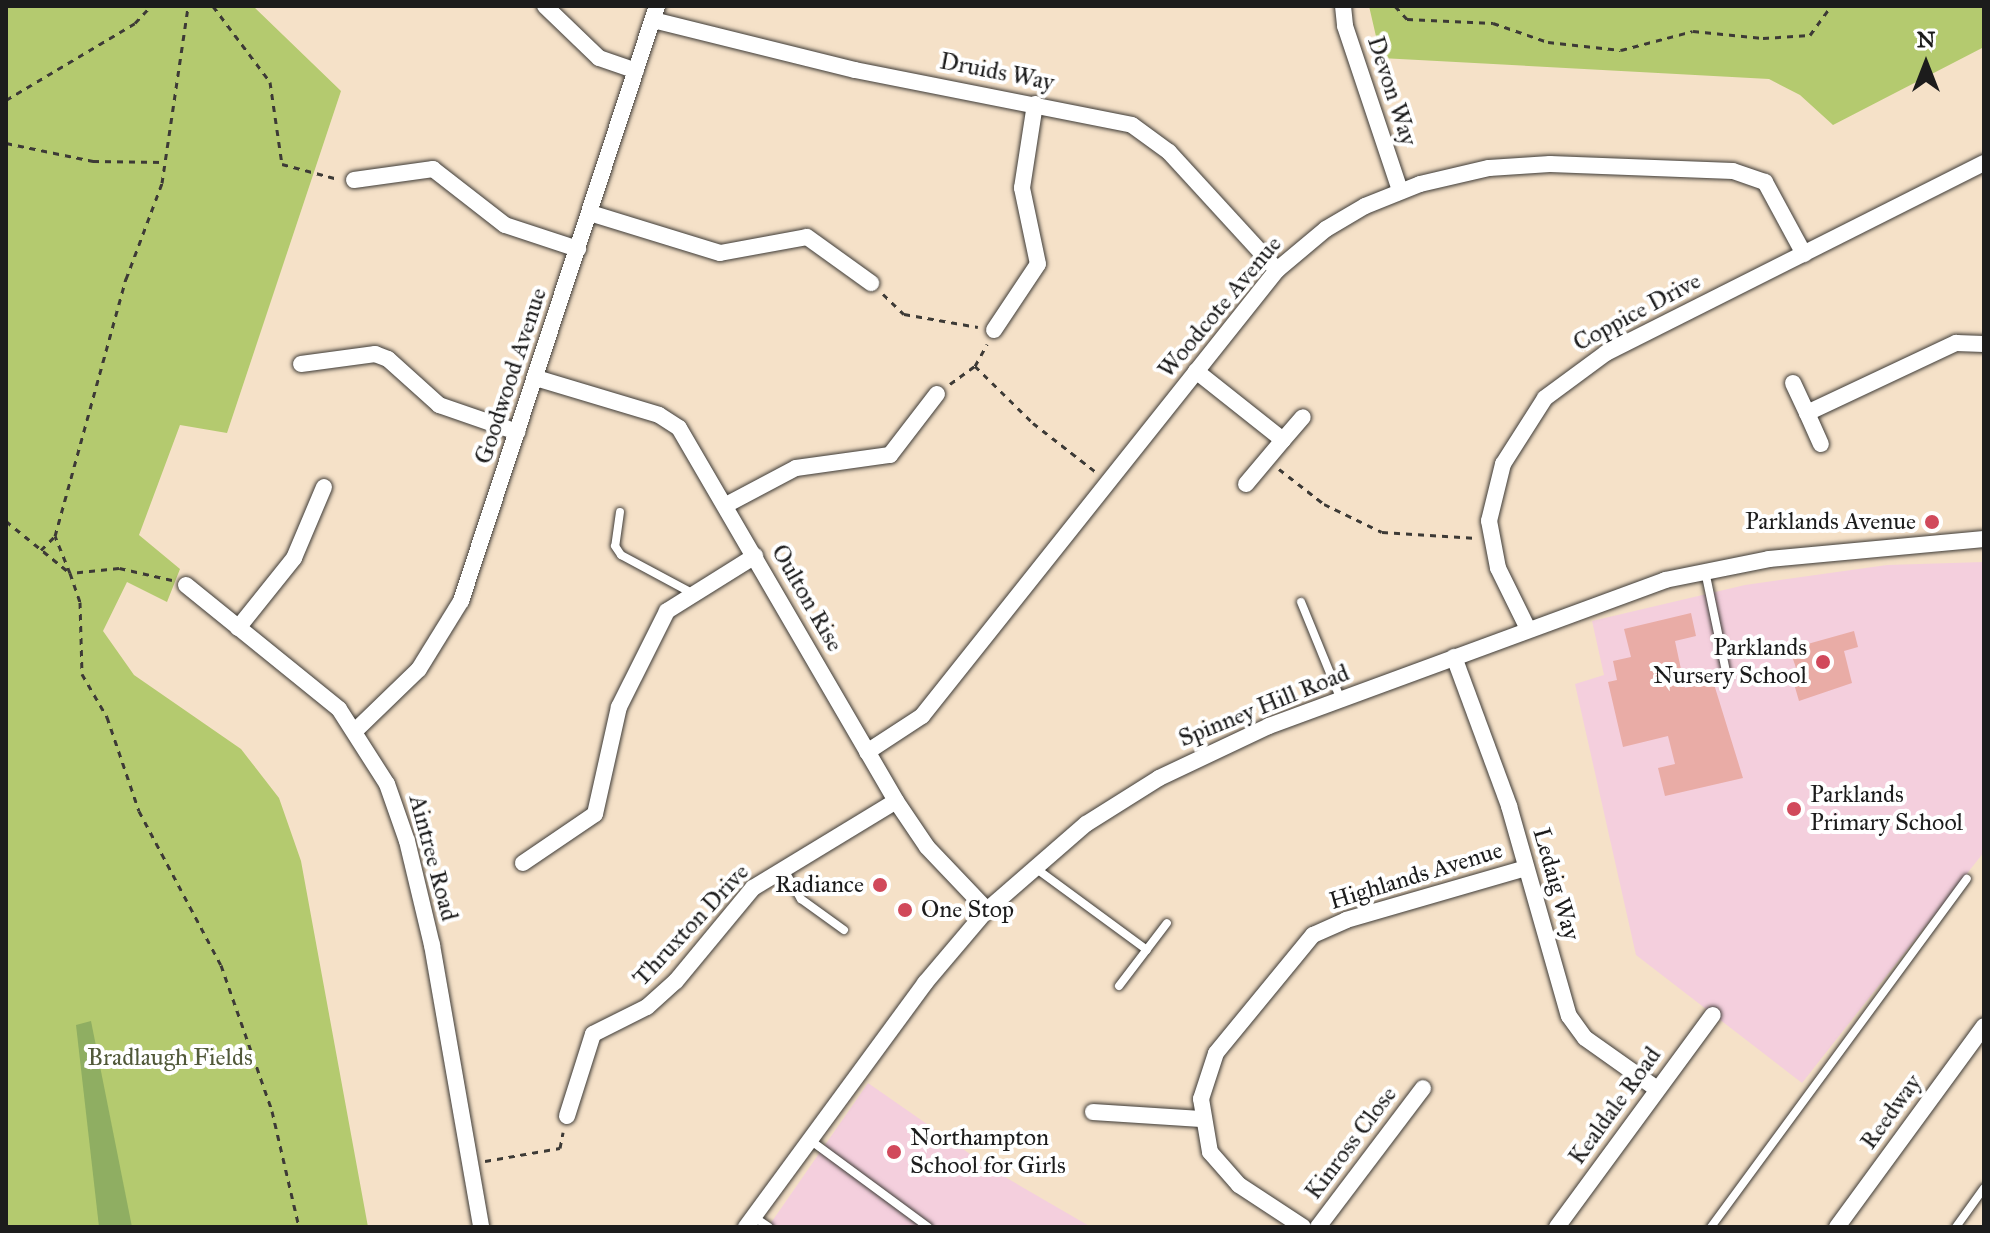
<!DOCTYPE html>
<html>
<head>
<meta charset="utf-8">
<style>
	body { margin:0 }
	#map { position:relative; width:1990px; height:1233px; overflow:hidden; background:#f5e1c8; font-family:"IM FELL Great Primer",serif }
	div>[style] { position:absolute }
	.built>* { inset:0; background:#f4cfdd }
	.green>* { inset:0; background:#b4ca6f }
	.forest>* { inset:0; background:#8fae62 }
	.building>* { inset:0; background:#e9aca6 }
	.path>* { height:3px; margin-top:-1.5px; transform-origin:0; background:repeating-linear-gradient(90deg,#3d3a36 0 6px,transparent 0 12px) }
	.roads { filter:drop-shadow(0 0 2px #3d3a36) drop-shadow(0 0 2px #3d3a36) }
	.lane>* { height:8px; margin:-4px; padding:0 4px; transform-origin:4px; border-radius:4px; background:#fff }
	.street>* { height:16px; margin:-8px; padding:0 8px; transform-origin:8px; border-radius:8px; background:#fff }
	.dots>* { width:22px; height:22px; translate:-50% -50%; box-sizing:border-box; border:4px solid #fff; border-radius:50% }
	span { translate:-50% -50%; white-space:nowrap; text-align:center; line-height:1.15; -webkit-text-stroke:8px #fff; paint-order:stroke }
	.street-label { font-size:24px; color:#1c1c1c }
	.poi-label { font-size:24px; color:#1c1c1c }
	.right { translate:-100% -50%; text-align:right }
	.left { translate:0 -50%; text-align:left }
	.park-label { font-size:24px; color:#515939 }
	.frame { position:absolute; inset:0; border:8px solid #1c1c1c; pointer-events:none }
	.north { position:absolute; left:1886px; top:24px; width:80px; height:80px; -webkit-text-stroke:6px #fff; paint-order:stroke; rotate:0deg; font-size:22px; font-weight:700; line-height:32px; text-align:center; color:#1c1c1c }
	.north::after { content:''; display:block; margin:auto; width:28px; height:36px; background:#1c1c1c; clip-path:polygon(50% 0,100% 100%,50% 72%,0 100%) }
</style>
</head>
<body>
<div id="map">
	<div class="built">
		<i style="clip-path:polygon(1984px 562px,1984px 852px,1802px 1083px,1636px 955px,1575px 684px,1604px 675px,1592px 621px,1745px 585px,1887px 565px)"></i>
		<i style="clip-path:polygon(868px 1083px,993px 1170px,1091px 1227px,768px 1227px)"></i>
	</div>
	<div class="green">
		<i style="clip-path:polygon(6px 6px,253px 6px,341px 91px,227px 433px,180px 425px,139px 535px,180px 569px,167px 602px,127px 582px,103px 631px,134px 675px,241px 749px,279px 798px,301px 861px,368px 1227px,6px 1227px)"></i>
		<i style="clip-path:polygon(1369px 6px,1984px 6px,1984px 47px,1833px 125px,1800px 95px,1769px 79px,1381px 58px)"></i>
	</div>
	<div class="forest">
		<i style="clip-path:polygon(91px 1021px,132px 1227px,99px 1227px,76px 1025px)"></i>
	</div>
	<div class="building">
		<i style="clip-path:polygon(1691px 613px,1696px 636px,1675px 641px,1685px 688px,1713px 681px,1743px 778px,1665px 796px,1658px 768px,1675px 764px,1668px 736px,1623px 747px,1608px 682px,1617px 680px,1613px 661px,1631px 657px,1624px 629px)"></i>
		<i style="clip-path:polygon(1854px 631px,1858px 647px,1844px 651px,1852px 683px,1799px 701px,1790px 670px,1796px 668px,1792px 656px,1805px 652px,1804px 645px)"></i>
	</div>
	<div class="path">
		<i style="left:213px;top:6px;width:95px;rotate:53.1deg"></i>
		<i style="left:270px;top:82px;width:83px;rotate:81.7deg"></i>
		<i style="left:282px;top:164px;width:58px;rotate:15deg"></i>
		<i style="left:1395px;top:6px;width:18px;rotate:47deg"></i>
		<i style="left:1407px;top:19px;width:86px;rotate:2.7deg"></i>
		<i style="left:1493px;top:23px;width:58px;rotate:19.1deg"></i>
		<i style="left:1548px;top:42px;width:73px;rotate:6.3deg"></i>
		<i style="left:1621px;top:50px;width:74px;rotate:-14.8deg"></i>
		<i style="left:1693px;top:31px;width:70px;rotate:5.7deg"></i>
		<i style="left:1763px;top:38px;width:47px;rotate:-3.7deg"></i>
		<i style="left:1810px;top:35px;width:36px;rotate:-54deg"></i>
		<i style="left:6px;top:100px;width:150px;rotate:-30.8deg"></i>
		<i style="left:135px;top:23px;width:23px;rotate:-47deg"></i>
		<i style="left:6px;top:143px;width:89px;rotate:11.7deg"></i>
		<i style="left:93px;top:161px;width:71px;rotate:0.8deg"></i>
		<i style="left:883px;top:294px;width:29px;rotate:44deg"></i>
		<i style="left:904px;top:314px;width:75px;rotate:10deg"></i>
		<i style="left:975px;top:366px;width:81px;rotate:44.5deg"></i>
		<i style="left:1033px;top:423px;width:80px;rotate:37.9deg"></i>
		<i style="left:950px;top:384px;width:31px;rotate:-36deg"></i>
		<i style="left:975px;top:366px;width:25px;rotate:-61deg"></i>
		<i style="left:1279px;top:469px;width:57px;rotate:37.9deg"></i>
		<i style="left:1324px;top:504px;width:64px;rotate:25.8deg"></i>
		<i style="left:1382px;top:532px;width:95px;rotate:3.6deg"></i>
		<i style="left:6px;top:521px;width:82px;rotate:39.1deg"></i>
		<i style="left:70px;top:573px;width:31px;rotate:71deg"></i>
		<i style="left:80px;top:602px;width:72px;rotate:88.4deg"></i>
		<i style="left:82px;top:674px;width:50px;rotate:59.8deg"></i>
		<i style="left:107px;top:717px;width:99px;rotate:71.2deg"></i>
		<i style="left:139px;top:811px;width:174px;rotate:62deg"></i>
		<i style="left:221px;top:965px;width:155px;rotate:70.7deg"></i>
		<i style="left:272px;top:1111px;width:119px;rotate:76.9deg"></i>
		<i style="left:41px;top:550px;width:20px;rotate:-45deg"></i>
		<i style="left:172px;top:580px;width:54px;rotate:-167.2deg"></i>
		<i style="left:119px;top:568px;width:49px;rotate:174.2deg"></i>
		<i style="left:70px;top:573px;width:40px;rotate:-112deg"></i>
		<i style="left:55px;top:536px;width:267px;rotate:-74.6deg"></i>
		<i style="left:126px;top:279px;width:103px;rotate:-69.4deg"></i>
		<i style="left:162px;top:183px;width:179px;rotate:-81.6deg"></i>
		<i style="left:485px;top:1161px;width:76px;rotate:-9.8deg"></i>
		<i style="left:560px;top:1148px;width:16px;rotate:-79deg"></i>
	</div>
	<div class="roads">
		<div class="lane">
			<i style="left:620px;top:512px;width:34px;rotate:98deg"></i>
			<i style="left:615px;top:546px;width:11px;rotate:56deg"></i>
			<i style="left:621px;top:555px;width:78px;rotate:28.2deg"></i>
			<i style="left:1705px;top:571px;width:107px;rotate:78.2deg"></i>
			<i style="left:1301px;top:602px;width:106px;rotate:67.8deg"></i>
			<i style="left:1034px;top:867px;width:140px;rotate:36.3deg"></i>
			<i style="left:783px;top:868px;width:36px;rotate:60deg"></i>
			<i style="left:801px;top:899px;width:53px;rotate:35.8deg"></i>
			<i style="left:1119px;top:986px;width:79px;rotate:-52.7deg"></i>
			<i style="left:810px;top:1140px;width:147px;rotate:36.4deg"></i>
			<i style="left:754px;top:1217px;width:18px;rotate:34deg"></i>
			<i style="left:1711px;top:1227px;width:432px;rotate:-53.7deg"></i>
			<i style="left:1956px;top:1227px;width:48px;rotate:-54.3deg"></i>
		</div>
		<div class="street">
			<i style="left:545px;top:6px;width:75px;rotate:43.9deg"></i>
			<i style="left:599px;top:58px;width:39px;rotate:19deg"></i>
			<i style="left:1343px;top:6px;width:20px;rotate:84deg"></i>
			<i style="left:1345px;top:26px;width:173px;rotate:71.5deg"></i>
			<i style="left:653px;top:20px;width:208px;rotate:13.9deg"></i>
			<i style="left:855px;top:70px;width:282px;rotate:11.2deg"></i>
			<i style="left:1132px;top:125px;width:46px;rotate:36.1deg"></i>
			<i style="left:1169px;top:152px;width:160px;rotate:47.5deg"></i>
			<i style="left:354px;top:180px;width:80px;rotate:-7.9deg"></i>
			<i style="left:433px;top:169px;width:91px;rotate:37.9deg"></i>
			<i style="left:505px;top:225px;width:77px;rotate:18.2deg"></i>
			<i style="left:590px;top:213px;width:136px;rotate:17.1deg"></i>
			<i style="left:720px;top:253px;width:88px;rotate:-10.4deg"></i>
			<i style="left:807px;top:237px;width:79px;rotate:35.7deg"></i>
			<i style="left:994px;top:330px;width:79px;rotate:-56.3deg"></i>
			<i style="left:1038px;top:264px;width:78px;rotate:-101.9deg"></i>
			<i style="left:1022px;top:188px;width:85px;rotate:-81.2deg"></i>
			<i style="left:301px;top:364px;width:75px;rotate:-7.7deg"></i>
			<i style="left:375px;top:354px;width:14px;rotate:21deg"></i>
			<i style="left:388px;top:359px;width:69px;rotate:42deg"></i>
			<i style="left:439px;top:405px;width:83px;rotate:19.1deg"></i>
			<i style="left:1196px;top:371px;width:111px;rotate:38.4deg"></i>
			<i style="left:1283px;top:440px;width:30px;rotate:-49deg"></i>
			<i style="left:536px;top:378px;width:128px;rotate:16.7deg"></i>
			<i style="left:659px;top:415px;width:24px;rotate:33deg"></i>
			<i style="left:679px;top:428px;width:432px;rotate:59.8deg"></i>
			<i style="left:896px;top:801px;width:55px;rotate:56deg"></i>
			<i style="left:927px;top:847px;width:87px;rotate:46.4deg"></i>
			<i style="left:1793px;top:383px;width:33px;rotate:65deg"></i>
			<i style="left:1807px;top:413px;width:165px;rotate:-25.2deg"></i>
			<i style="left:1956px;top:343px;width:28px;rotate:2deg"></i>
			<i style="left:1807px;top:413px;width:34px;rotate:66deg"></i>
			<i style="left:1246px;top:484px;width:57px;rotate:-49.9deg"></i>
			<i style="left:726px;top:505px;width:79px;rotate:-27.9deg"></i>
			<i style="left:796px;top:468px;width:95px;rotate:-7.9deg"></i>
			<i style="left:890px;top:455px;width:77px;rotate:-52.4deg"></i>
			<i style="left:186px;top:585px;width:197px;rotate:39deg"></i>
			<i style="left:339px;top:709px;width:89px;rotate:57.4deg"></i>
			<i style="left:387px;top:784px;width:60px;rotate:70.7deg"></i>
			<i style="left:407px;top:841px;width:107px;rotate:76.5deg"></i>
			<i style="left:432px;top:945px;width:286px;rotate:80.1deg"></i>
			<i style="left:238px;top:628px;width:90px;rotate:-51.3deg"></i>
			<i style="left:294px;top:558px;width:77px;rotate:-67.1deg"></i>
			<i style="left:1528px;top:629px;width:68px;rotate:-116.2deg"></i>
			<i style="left:1498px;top:568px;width:48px;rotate:-100.8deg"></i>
			<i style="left:1489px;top:521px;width:59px;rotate:-76.2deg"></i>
			<i style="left:1503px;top:464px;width:78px;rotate:-57.5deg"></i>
			<i style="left:1545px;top:398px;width:76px;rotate:-36.4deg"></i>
			<i style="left:1606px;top:353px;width:423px;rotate:-26.7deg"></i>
			<i style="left:1454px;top:657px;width:159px;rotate:69.7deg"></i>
			<i style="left:1509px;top:806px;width:218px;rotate:74.1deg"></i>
			<i style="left:1569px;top:1016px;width:27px;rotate:54deg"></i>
			<i style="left:1585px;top:1038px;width:88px;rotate:35.3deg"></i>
			<i style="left:357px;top:729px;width:86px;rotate:-44.1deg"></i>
			<i style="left:419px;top:669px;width:80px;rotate:-58.3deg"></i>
			<i style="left:461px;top:601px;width:626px;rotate:-71.77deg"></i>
			<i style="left:867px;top:752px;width:66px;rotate:-33.2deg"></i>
			<i style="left:922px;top:716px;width:570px;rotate:-51.48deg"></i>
			<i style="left:1277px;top:270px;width:64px;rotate:-39.9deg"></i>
			<i style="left:1326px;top:229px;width:45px;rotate:-30.5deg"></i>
			<i style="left:1365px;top:206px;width:59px;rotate:-21.8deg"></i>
			<i style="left:1420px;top:184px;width:71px;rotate:-13.1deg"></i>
			<i style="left:1489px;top:168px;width:61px;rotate:-3.8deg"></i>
			<i style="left:1550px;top:164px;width:183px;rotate:2.2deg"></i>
			<i style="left:1733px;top:171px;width:34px;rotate:19deg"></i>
			<i style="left:1765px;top:182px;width:82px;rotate:61.6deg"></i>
			<i style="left:523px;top:863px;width:87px;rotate:-34.2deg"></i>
			<i style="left:595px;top:814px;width:110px;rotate:-77.4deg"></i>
			<i style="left:619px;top:707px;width:107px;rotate:-63.4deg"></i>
			<i style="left:667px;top:611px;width:104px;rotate:-32deg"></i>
			<i style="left:1093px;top:1112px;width:108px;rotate:3.7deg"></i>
			<i style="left:567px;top:1116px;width:86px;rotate:-72.4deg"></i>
			<i style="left:593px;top:1034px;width:60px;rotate:-26.6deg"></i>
			<i style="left:647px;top:1007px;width:39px;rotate:-42deg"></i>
			<i style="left:676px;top:981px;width:121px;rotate:-50.4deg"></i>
			<i style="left:753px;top:888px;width:167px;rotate:-31.3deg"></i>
			<i style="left:746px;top:1227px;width:303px;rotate:-53.7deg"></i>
			<i style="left:925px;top:983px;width:96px;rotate:-49.7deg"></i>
			<i style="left:987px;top:910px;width:131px;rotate:-41deg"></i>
			<i style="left:1086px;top:824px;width:86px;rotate:-32.2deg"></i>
			<i style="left:1159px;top:778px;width:122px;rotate:-25.3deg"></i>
			<i style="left:1269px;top:726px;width:422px;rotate:-20.2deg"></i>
			<i style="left:1665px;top:580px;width:106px;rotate:-11.4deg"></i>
			<i style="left:1769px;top:559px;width:216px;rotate:-5.3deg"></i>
			<i style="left:1303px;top:1227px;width:77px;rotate:-146.7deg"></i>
			<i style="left:1239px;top:1185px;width:44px;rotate:-131.3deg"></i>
			<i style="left:1210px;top:1152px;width:54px;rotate:-99.6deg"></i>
			<i style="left:1201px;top:1099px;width:48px;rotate:-71.9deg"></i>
			<i style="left:1216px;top:1053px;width:153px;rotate:-50.6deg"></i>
			<i style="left:1313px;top:935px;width:36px;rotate:-24deg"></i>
			<i style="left:1346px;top:920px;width:187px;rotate:-16.1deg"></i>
			<i style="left:1318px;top:1227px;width:174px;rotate:-52.9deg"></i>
			<i style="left:1557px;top:1227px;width:263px;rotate:-53.7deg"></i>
			<i style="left:1837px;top:1227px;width:249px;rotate:-53.8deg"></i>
		</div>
	</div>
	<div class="dots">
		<i style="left:1932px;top:522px;background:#d1495b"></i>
		<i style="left:1823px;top:662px;background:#d1495b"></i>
		<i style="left:1794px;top:809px;background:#d1495b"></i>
		<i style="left:880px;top:885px;background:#d1495b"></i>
		<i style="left:905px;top:910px;background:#d1495b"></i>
		<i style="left:894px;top:1152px;background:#d1495b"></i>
	</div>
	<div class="street-label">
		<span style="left:997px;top:72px;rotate:11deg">Druids Way</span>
		<span style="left:1392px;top:91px;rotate:72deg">Devon Way</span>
		<span style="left:1220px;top:307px;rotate:-50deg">Woodcote Avenue</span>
		<span style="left:1637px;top:312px;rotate:-28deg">Coppice Drive</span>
		<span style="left:511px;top:376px;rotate:-72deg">Goodwood Avenue</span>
		<span style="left:807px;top:598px;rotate:60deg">Oulton Rise</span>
		<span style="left:1264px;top:706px;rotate:-22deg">Spinney Hill Road</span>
		<span style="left:433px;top:858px;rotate:75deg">Aintree Road</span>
		<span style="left:1416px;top:876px;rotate:-17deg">Highlands Avenue</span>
		<span style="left:1556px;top:884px;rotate:74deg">Ledaig Way</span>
		<span style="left:691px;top:925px;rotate:-47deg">Thruxton Drive</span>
		<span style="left:1615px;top:1106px;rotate:-54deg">Kealdale Road</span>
		<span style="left:1891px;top:1112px;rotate:-54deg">Reedway</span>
		<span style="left:1351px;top:1143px;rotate:-53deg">Kinross Close</span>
	</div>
	<div class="poi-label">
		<span class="right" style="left:1916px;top:522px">Parklands Avenue</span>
		<span class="right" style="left:1807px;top:662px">Parklands<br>Nursery School</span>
		<span class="left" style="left:1810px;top:809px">Parklands<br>Primary School</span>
		<span class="right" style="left:864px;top:885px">Radiance</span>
		<span class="left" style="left:921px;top:910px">One Stop</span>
		<span class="left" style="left:910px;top:1152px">Northampton<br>School for Girls</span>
	</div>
	<div class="park-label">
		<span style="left:170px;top:1058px">Bradlaugh Fields</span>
	</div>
	<div class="frame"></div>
	<div class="north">N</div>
</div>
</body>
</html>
